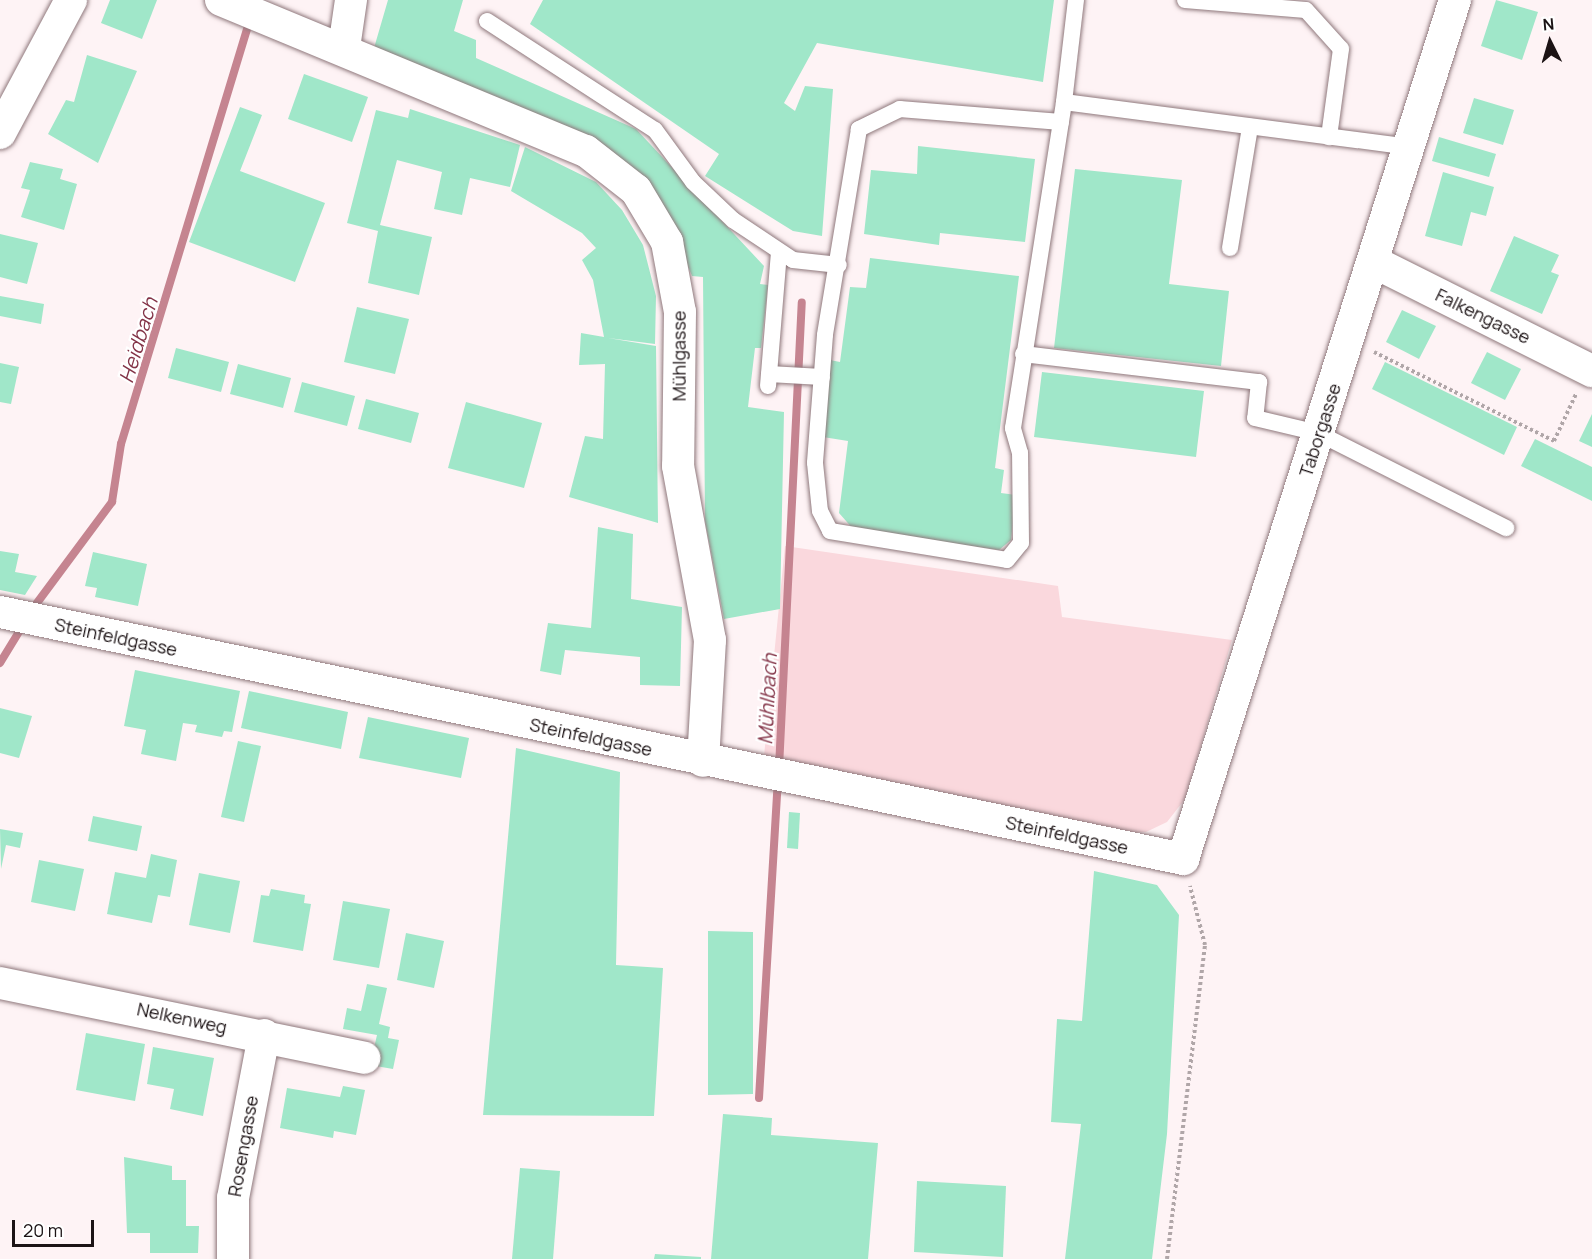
<!DOCTYPE html>
<html>
<head>
<meta charset="utf-8">
<style>
	body { margin:0 }
	#map { position:relative; width:1592px; height:1259px; overflow:hidden; background:#fef3f5; font-family:Manrope,sans-serif }
	div>[style] { position:absolute }
	.green>* { inset:0; background:#fad8dd }
	.stream>* { height:8px; margin:-4px; padding:0 4px; transform-origin:4px; border-radius:4px; background:#c58490 }
	.building>* { inset:0; background:#a0e7c9 }
	.path>* { height:4px; margin-top:-2px; transform-origin:0; background:repeating-linear-gradient(90deg,#b0a6a8 0 3px,transparent 0 6px) }
	.roads { filter:drop-shadow(0 0 2px #8f787c) drop-shadow(0 0 2px #8f787c) }
	.service>* { height:16px; margin:-8px; padding:0 8px; transform-origin:8px; border-radius:8px; background:#fff }
	.minor>* { height:32px; margin:-16px; padding:0 16px; transform-origin:16px; border-radius:16px; background:#fff }
	span { translate:-50% -50%; white-space:nowrap; text-align:center; line-height:1.15; -webkit-text-stroke:4.5px #fff; paint-order:stroke }
	.street-label { font-size:18px; color:#1c1315 }
	.water-label { font-size:20px; color:#833347; font-style:italic }
	.north { position:absolute; left:1520px; top:12px; width:60px; height:60px; -webkit-text-stroke:4px #fff; paint-order:stroke; rotate:355deg; font-size:16px; font-weight:700; line-height:24px; text-align:center; color:#1c1315 }
	.north::after { content:''; display:block; margin:auto; width:21px; height:27px; background:#1c1315; clip-path:polygon(50% 0,100% 100%,50% 72%,0 100%) }
	.scale { position:absolute; left:12px; top:1220px; width:82px; height:27px; box-sizing:border-box; border:3px solid #1c1315; border-top:0; padding-left:8px; font-size:18px; line-height:21px; white-space:nowrap; color:#1c1315; -webkit-text-stroke:4px #fff; paint-order:stroke }
</style>
</head>
<body>
<div id="map">
	<div class="green">
		<i style="clip-path:polygon(785px 546px,1058px 586px,1062px 617px,1232px 640px,1185px 799px,1167px 822px,1146px 832px,1118px 833px,764px 756px)"></i>
	</div>
	<div class="stream">
		<i style="left:31px;top:611px;width:136px;rotate:-53.4deg"></i>
		<i style="left:112px;top:502px;width:59px;rotate:-81.2deg"></i>
		<i style="left:121px;top:444px;width:446px;rotate:-73.1deg"></i>
		<i style="left:0;top:663px;width:48px;rotate:-58.6deg"></i>
		<i style="left:779px;top:768px;width:466px;rotate:-87.2deg"></i>
		<i style="left:759px;top:1098px;width:318px;rotate:-86.6deg"></i>
	</div>
	<div class="building">
		<i style="clip-path:polygon(110px 0,157px 0,142px 39px,101px 23px)"></i>
		<i style="clip-path:polygon(388px 0,463px 0,454px 31px,476px 40px,476px 58px,636px 129px,764px 266px,760px 284px,768px 285px,761px 348px,755px 348px,748px 407px,784px 412px,780px 609px,724px 619px,705px 521px,703px 277px,692px 276px,666px 213px,374px 48px)"></i>
		<i style="clip-path:polygon(543px 0,1054px 0,1043px 82px,817px 43px,784px 103px,795px 111px,805px 86px,833px 89px,822px 236px,793px 231px,705px 176px,719px 154px,530px 24px)"></i>
		<i style="clip-path:polygon(1496px 0,1538px 12px,1522px 60px,1481px 46px)"></i>
		<i style="clip-path:polygon(87px 55px,137px 71px,98px 163px,48px 134px,66px 100px,74px 102px)"></i>
		<i style="clip-path:polygon(304px 74px,368px 97px,352px 142px,288px 119px)"></i>
		<i style="clip-path:polygon(1474px 98px,1514px 110px,1503px 145px,1463px 133px)"></i>
		<i style="clip-path:polygon(240px 107px,262px 115px,240px 171px,325px 203px,295px 282px,189px 242px)"></i>
		<i style="clip-path:polygon(410px 109px,520px 145px,510px 187px,470px 178px,462px 215px,434px 209px,442px 172px,397px 160px,380px 225px,432px 237px,419px 295px,368px 283px,378px 231px,347px 223px,376px 110px,408px 118px)"></i>
		<i style="clip-path:polygon(1439px 137px,1496px 154px,1489px 177px,1432px 161px)"></i>
		<i style="clip-path:polygon(918px 146px,1035px 159px,1025px 242px,940px 233px,939px 245px,864px 234px,871px 170px,917px 174px)"></i>
		<i style="clip-path:polygon(525px 147px,596px 182px,622px 210px,643px 245px,656px 296px,655px 344px,608px 338px,656px 346px,658px 523px,569px 497px,585px 436px,603px 439px,605px 364px,579px 365px,581px 333px,604px 337px,593px 280px,582px 260px,596px 248px,582px 233px,511px 191px)"></i>
		<i style="clip-path:polygon(30px 162px,63px 169px,60px 179px,77px 184px,64px 230px,21px 217px,30px 190px,21px 188px)"></i>
		<i style="clip-path:polygon(1075px 169px,1182px 180px,1169px 284px,1229px 291px,1221px 366px,1054px 348px)"></i>
		<i style="clip-path:polygon(1443px 172px,1494px 187px,1486px 216px,1471px 212px,1462px 246px,1425px 236px)"></i>
		<i style="clip-path:polygon(0 234px,38px 243px,27px 284px,0 277px)"></i>
		<i style="clip-path:polygon(1514px 236px,1559px 255px,1551px 272px,1559px 275px,1542px 314px,1490px 291px)"></i>
		<i style="clip-path:polygon(870px 258px,1019px 276px,995px 468px,1004px 470px,1001px 493px,1016px 495px,1011px 540px,999px 550px,854px 530px,839px 513px,848px 441px,823px 437px,830px 360px,840px 362px,850px 287px,866px 288px)"></i>
		<i style="clip-path:polygon(0 296px,44px 304px,41px 324px,0 316px)"></i>
		<i style="clip-path:polygon(357px 307px,409px 319px,395px 374px,344px 362px)"></i>
		<i style="clip-path:polygon(1402px 310px,1436px 326px,1419px 359px,1386px 342px)"></i>
		<i style="clip-path:polygon(176px 348px,229px 362px,221px 392px,168px 378px)"></i>
		<i style="clip-path:polygon(1487px 352px,1521px 369px,1505px 400px,1471px 383px)"></i>
		<i style="clip-path:polygon(1385px 362px,1517px 427px,1504px 455px,1372px 389px)"></i>
		<i style="clip-path:polygon(0 363px,19px 367px,11px 404px,0 402px)"></i>
		<i style="clip-path:polygon(238px 364px,291px 378px,283px 408px,230px 394px)"></i>
		<i style="clip-path:polygon(1042px 372px,1204px 391px,1196px 457px,1034px 437px)"></i>
		<i style="clip-path:polygon(302px 382px,355px 396px,347px 426px,294px 412px)"></i>
		<i style="clip-path:polygon(366px 399px,419px 413px,411px 443px,358px 429px)"></i>
		<i style="clip-path:polygon(466px 402px,542px 423px,524px 488px,448px 468px)"></i>
		<i style="clip-path:polygon(1592px 414px,1592px 447px,1579px 441px)"></i>
		<i style="clip-path:polygon(1535px 439px,1592px 467px,1592px 501px,1521px 466px)"></i>
		<i style="clip-path:polygon(598px 527px,633px 534px,631px 599px,682px 607px,680px 686px,640px 685px,640px 657px,565px 650px,561px 675px,540px 671px,548px 623px,591px 628px)"></i>
		<i style="clip-path:polygon(0 551px,19px 554px,15px 572px,37px 576px,25px 595px,0 590px)"></i>
		<i style="clip-path:polygon(93px 552px,147px 564px,138px 606px,95px 597px,97px 588px,85px 586px)"></i>
		<i style="clip-path:polygon(135px 670px,240px 691px,232px 732px,224px 731px,222px 737px,195px 732px,197px 725px,183px 723px,176px 761px,141px 754px,146px 730px,124px 726px)"></i>
		<i style="clip-path:polygon(249px 691px,348px 712px,341px 749px,241px 728px)"></i>
		<i style="clip-path:polygon(0 708px,32px 716px,19px 758px,0 753px)"></i>
		<i style="clip-path:polygon(368px 717px,469px 738px,461px 778px,359px 758px)"></i>
		<i style="clip-path:polygon(238px 741px,261px 746px,244px 822px,221px 817px)"></i>
		<i style="clip-path:polygon(516px 748px,620px 772px,616px 965px,663px 968px,654px 1116px,483px 1115px)"></i>
		<i style="clip-path:polygon(789px 812px,800px 813px,798px 849px,787px 848px)"></i>
		<i style="clip-path:polygon(93px 816px,142px 826px,137px 851px,88px 841px)"></i>
		<i style="clip-path:polygon(0 829px,23px 833px,20px 848px,6px 845px,1px 869px)"></i>
		<i style="clip-path:polygon(151px 854px,177px 860px,170px 897px,158px 895px,152px 923px,107px 914px,115px 872px,146px 878px)"></i>
		<i style="clip-path:polygon(39px 860px,84px 869px,75px 911px,31px 902px)"></i>
		<i style="clip-path:polygon(1094px 871px,1157px 885px,1179px 915px,1167px 1134px,1152px 1259px,1065px 1259px,1081px 1124px,1051px 1122px,1057px 1019px,1082px 1021px)"></i>
		<i style="clip-path:polygon(199px 873px,240px 881px,230px 933px,189px 925px)"></i>
		<i style="clip-path:polygon(271px 889px,305px 895px,304px 903px,311px 904px,303px 951px,253px 942px,261px 895px,269px 896px)"></i>
		<i style="clip-path:polygon(343px 901px,390px 909px,379px 968px,333px 960px)"></i>
		<i style="clip-path:polygon(708px 931px,753px 932px,753px 1094px,708px 1095px)"></i>
		<i style="clip-path:polygon(406px 933px,444px 941px,434px 988px,397px 980px)"></i>
		<i style="clip-path:polygon(367px 984px,387px 988px,379px 1024px,390px 1027px,388px 1038px,399px 1040px,393px 1069px,370px 1065px,377px 1035px,343px 1029px,347px 1008px,361px 1011px)"></i>
		<i style="clip-path:polygon(86px 1033px,145px 1044px,135px 1101px,76px 1090px)"></i>
		<i style="clip-path:polygon(153px 1047px,214px 1058px,203px 1116px,170px 1109px,174px 1089px,147px 1084px)"></i>
		<i style="clip-path:polygon(343px 1086px,365px 1090px,356px 1135px,334px 1131px,333px 1138px,280px 1128px,287px 1088px,340px 1097px)"></i>
		<i style="clip-path:polygon(723px 1114px,772px 1118px,771px 1135px,878px 1143px,868px 1259px,711px 1259px)"></i>
		<i style="clip-path:polygon(124px 1157px,172px 1166px,172px 1180px,186px 1180px,186px 1226px,199px 1226px,198px 1253px,150px 1253px,150px 1233px,127px 1233px)"></i>
		<i style="clip-path:polygon(520px 1168px,560px 1171px,553px 1259px,512px 1259px)"></i>
		<i style="clip-path:polygon(917px 1181px,1006px 1186px,1003px 1257px,914px 1252px)"></i>
		<i style="clip-path:polygon(655px 1254px,701px 1257px,701px 1259px,654px 1259px)"></i>
	</div>
	<div class="path">
		<i style="left:1374px;top:352px;width:201px;rotate:26.3deg"></i>
		<i style="left:1554px;top:441px;width:52px;rotate:-64.9deg"></i>
		<i style="left:1167px;top:1259px;width:316px;rotate:-83.1deg"></i>
		<i style="left:1205px;top:945px;width:61px;rotate:-104.3deg"></i>
	</div>
	<div class="roads">
		<div class="service">
			<i style="left:1185px;top:0;width:121px;rotate:4.7deg"></i>
			<i style="left:1306px;top:10px;width:52px;rotate:48.1deg"></i>
			<i style="left:1341px;top:49px;width:89px;rotate:97.8deg"></i>
			<i style="left:487px;top:21px;width:200px;rotate:33deg"></i>
			<i style="left:655px;top:130px;width:64px;rotate:53.8deg"></i>
			<i style="left:693px;top:182px;width:55px;rotate:43.5deg"></i>
			<i style="left:733px;top:220px;width:72px;rotate:33.7deg"></i>
			<i style="left:793px;top:260px;width:46px;rotate:6.2deg"></i>
			<i style="left:1064px;top:102px;width:349px;rotate:7.4deg"></i>
			<i style="left:1061px;top:122px;width:162px;rotate:-175.4deg"></i>
			<i style="left:900px;top:109px;width:46px;rotate:154deg"></i>
			<i style="left:859px;top:129px;width:209px;rotate:99.4deg"></i>
			<i style="left:825px;top:335px;width:128px;rotate:94.5deg"></i>
			<i style="left:815px;top:463px;width:48px;rotate:84.1deg"></i>
			<i style="left:820px;top:511px;width:22px;rotate:63deg"></i>
			<i style="left:830px;top:531px;width:179px;rotate:9.3deg"></i>
			<i style="left:1007px;top:560px;width:22px;rotate:-51deg"></i>
			<i style="left:1021px;top:543px;width:90px;rotate:-90.6deg"></i>
			<i style="left:1020px;top:453px;width:26px;rotate:-106deg"></i>
			<i style="left:1013px;top:428px;width:330px;rotate:-81.1deg"></i>
			<i style="left:1064px;top:102px;width:103px;rotate:-83.3deg"></i>
			<i style="left:1230px;top:248px;width:123px;rotate:-80.6deg"></i>
			<i style="left:1023px;top:354px;width:238px;rotate:6.8deg"></i>
			<i style="left:1259px;top:382px;width:36px;rotate:96deg"></i>
			<i style="left:1255px;top:418px;width:65px;rotate:13.4deg"></i>
			<i style="left:1318px;top:433px;width:211px;rotate:26.8deg"></i>
			<i style="left:769px;top:374px;width:53px;rotate:3.2deg"></i>
			<i style="left:768px;top:386px;width:135px;rotate:-85.3deg"></i>
		</div>
		<div class="minor">
			<i style="left:221px;top:0;width:395px;rotate:22.5deg"></i>
			<i style="left:586px;top:151px;width:63px;rotate:38deg"></i>
			<i style="left:636px;top:190px;width:61px;rotate:59.2deg"></i>
			<i style="left:667px;top:242px;width:71px;rotate:79.5deg"></i>
			<i style="left:680px;top:312px;width:154px;rotate:90.7deg"></i>
			<i style="left:678px;top:466px;width:177px;rotate:79.6deg"></i>
			<i style="left:710px;top:640px;width:121px;rotate:93.3deg"></i>
			<i style="left:344px;top:48px;width:49px;rotate:-81.7deg"></i>
			<i style="left:0;top:133px;width:151px;rotate:-61.9deg"></i>
			<i style="left:1374px;top:262px;width:244px;rotate:26.6deg"></i>
			<i style="left:0;top:612px;width:1209px;rotate:11.79deg"></i>
			<i style="left:1183px;top:859px;width:901px;rotate:-72.43deg"></i>
			<i style="left:0;top:983px;width:372px;rotate:11.6deg"></i>
			<i style="left:233px;top:1259px;width:61px;rotate:-90deg"></i>
			<i style="left:233px;top:1198px;width:166px;rotate:-79.2deg"></i>
		</div>
	</div>
	<div class="street-label">
		<span style="left:1483px;top:316px;rotate:26deg">Falkengasse</span>
		<span style="left:679px;top:356px;rotate:-90deg">Mühlgasse</span>
		<span style="left:1320px;top:430px;rotate:-72deg">Taborgasse</span>
		<span style="left:116px;top:637px;rotate:12deg">Steinfeldgasse</span>
		<span style="left:591px;top:737px;rotate:12deg">Steinfeldgasse</span>
		<span style="left:1067px;top:835px;rotate:12deg">Steinfeldgasse</span>
		<span style="left:182px;top:1018px;rotate:12deg">Nelkenweg</span>
		<span style="left:243px;top:1146px;rotate:-80deg">Rosengasse</span>
	</div>
	<div class="water-label">
		<span style="left:138px;top:340px;rotate:-73deg">Heidbach</span>
		<span style="left:767px;top:699px;rotate:-87deg">Mühlbach</span>
	</div>
	<div class="north">N</div>
	<div class="scale">20 m</div>
</div>
</body>
</html>
